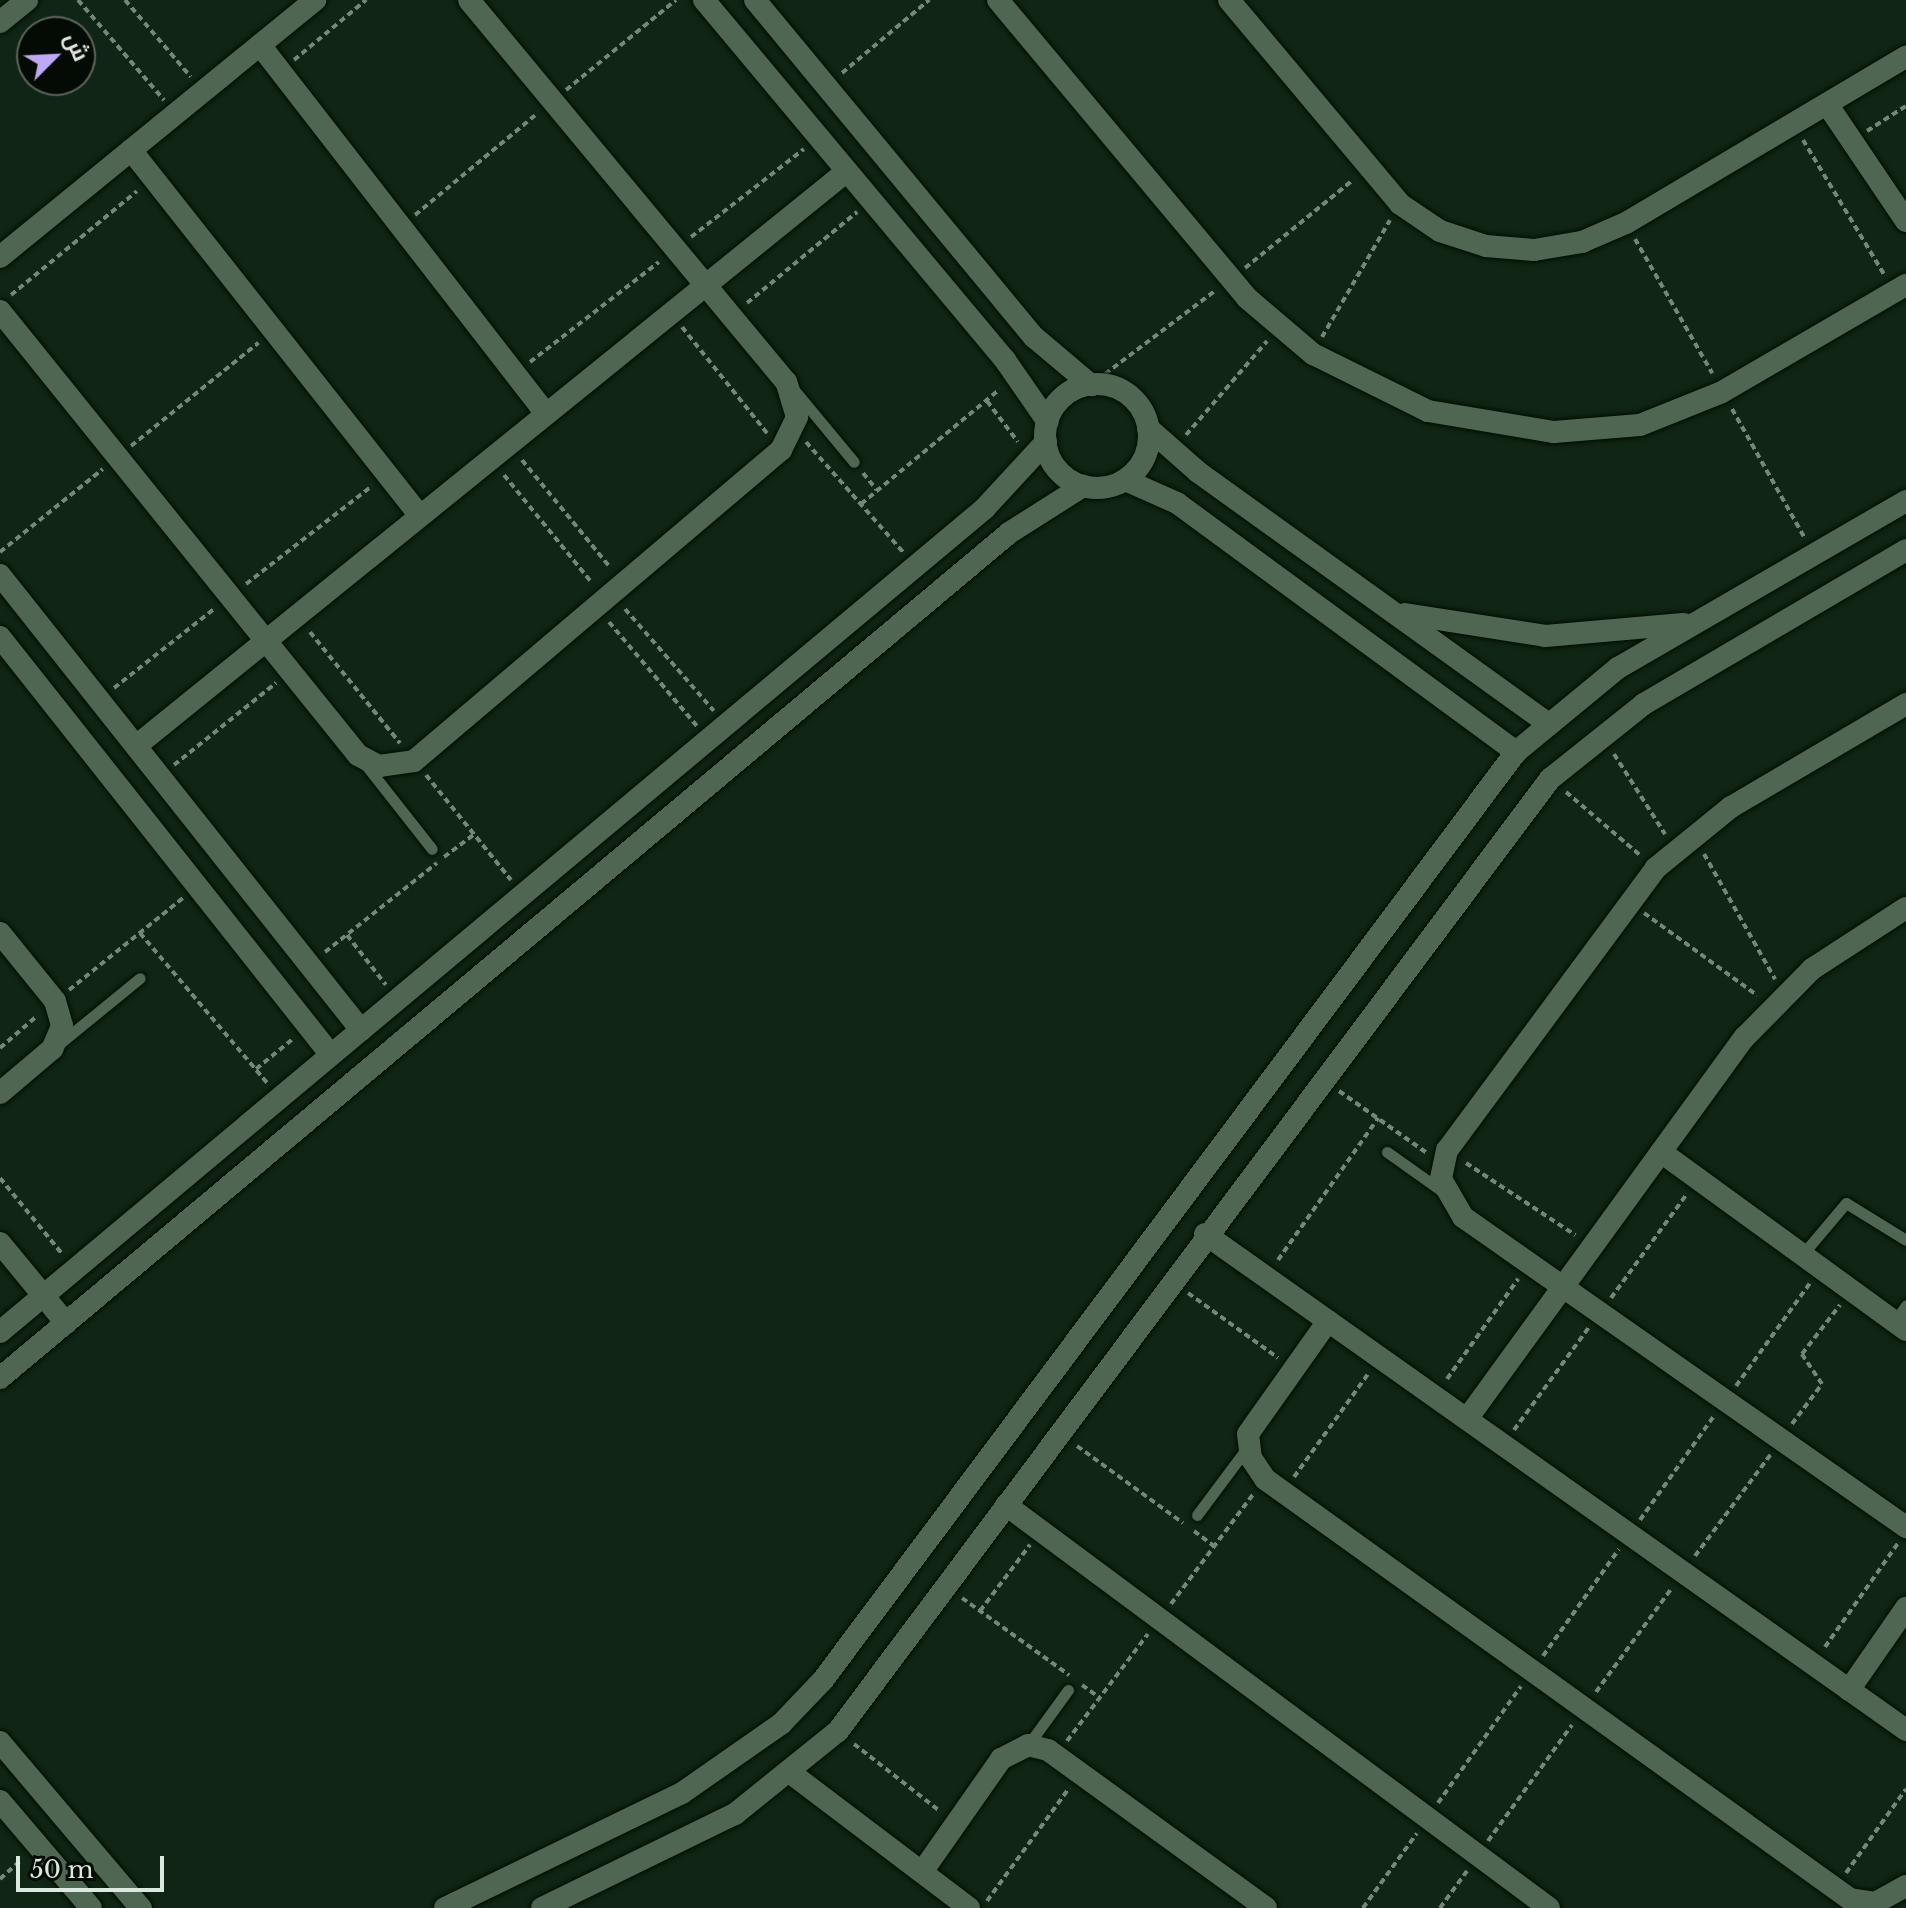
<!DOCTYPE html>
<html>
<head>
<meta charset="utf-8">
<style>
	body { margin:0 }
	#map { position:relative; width:1906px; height:1908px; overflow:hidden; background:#102514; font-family:"Libre Baskerville",Cairo,serif }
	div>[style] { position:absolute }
	.path>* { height:4px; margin-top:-2px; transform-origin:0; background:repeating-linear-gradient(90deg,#768779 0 6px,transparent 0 10px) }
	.roads { filter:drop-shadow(0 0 2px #000d02) drop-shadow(0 0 2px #000d02) }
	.service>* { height:11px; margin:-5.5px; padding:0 5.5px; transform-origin:5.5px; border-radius:5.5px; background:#4f6652 }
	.minor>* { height:22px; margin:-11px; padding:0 11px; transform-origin:11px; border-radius:11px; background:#4f6652 }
	.minor>.ring { margin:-11px; padding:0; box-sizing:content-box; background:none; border:22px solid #4f6652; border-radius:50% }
	span { translate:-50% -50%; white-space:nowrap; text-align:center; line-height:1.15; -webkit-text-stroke:6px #040b05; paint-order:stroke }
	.north { position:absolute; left:16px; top:16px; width:80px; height:80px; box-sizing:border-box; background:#040b05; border:2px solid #5a635b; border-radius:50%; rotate:66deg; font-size:22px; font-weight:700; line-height:32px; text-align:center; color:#dbe8dd }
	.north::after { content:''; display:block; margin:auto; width:28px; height:36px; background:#c0a8f3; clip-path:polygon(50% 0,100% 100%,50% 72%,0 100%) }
	.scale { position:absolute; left:16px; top:1856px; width:148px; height:36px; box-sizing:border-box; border:4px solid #dbe8dd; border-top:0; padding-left:10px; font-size:24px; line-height:28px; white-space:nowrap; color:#dbe8dd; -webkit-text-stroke:6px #040b05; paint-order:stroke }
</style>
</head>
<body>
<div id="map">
	<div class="path">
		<i style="left:78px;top:0;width:132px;rotate:49.3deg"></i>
		<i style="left:125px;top:0;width:101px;rotate:49.4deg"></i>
		<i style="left:294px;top:60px;width:94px;rotate:-39.8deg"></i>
		<i style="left:842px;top:73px;width:114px;rotate:-40deg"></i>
		<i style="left:566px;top:90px;width:142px;rotate:-39.3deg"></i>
		<i style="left:1867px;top:131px;width:46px;rotate:-32.7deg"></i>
		<i style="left:1803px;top:140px;width:159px;rotate:58.9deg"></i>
		<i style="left:415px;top:215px;width:160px;rotate:-39.7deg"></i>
		<i style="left:691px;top:237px;width:143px;rotate:-37.9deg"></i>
		<i style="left:1635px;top:239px;width:155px;rotate:60.1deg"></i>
		<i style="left:1245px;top:268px;width:139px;rotate:-39.2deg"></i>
		<i style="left:11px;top:295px;width:163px;rotate:-39.5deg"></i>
		<i style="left:747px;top:303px;width:143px;rotate:-39.6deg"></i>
		<i style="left:682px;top:327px;width:136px;rotate:51.3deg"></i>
		<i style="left:1322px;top:337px;width:135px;rotate:-59.8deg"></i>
		<i style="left:530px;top:362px;width:163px;rotate:-37.8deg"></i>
		<i style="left:1105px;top:374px;width:139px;rotate:-37.1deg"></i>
		<i style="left:987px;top:401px;width:51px;rotate:52.9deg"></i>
		<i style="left:1732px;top:409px;width:147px;rotate:60.6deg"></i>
		<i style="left:1186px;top:435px;width:124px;rotate:-49.2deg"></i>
		<i style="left:806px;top:442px;width:147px;rotate:48.6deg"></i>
		<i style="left:131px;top:446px;width:164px;rotate:-39deg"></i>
		<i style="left:522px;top:460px;width:139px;rotate:50.6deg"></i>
		<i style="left:863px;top:473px;width:22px;rotate:51deg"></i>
		<i style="left:504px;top:475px;width:139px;rotate:50.8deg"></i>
		<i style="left:861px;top:504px;width:180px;rotate:-39.6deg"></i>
		<i style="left:0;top:552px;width:132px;rotate:-38.9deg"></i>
		<i style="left:246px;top:584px;width:160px;rotate:-37.9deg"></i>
		<i style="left:625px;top:609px;width:135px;rotate:48.9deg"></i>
		<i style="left:609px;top:622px;width:136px;rotate:49.8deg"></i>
		<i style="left:310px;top:632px;width:143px;rotate:51deg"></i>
		<i style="left:114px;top:688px;width:127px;rotate:-38.3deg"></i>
		<i style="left:1614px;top:754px;width:95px;rotate:57.5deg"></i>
		<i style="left:174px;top:765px;width:131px;rotate:-38.8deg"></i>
		<i style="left:426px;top:775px;width:135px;rotate:51deg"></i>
		<i style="left:1566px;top:792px;width:99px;rotate:40.5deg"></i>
		<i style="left:1704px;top:854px;width:144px;rotate:60.4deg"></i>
		<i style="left:444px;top:857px;width:38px;rotate:-37deg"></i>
		<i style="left:1644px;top:913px;width:140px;rotate:36deg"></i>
		<i style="left:140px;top:933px;width:198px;rotate:49.7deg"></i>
		<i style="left:347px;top:935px;width:63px;rotate:52deg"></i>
		<i style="left:325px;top:952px;width:143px;rotate:-38.5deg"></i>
		<i style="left:69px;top:990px;width:146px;rotate:-38.9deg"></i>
		<i style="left:0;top:1048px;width:49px;rotate:-40.9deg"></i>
		<i style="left:256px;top:1069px;width:49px;rotate:-39.2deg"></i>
		<i style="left:1339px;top:1091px;width:108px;rotate:35.2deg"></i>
		<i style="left:1466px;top:1163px;width:131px;rotate:33.4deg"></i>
		<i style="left:0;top:1178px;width:99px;rotate:50.7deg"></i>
		<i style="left:1278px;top:1260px;width:174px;rotate:-54.8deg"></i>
		<i style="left:1188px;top:1293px;width:111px;rotate:35.8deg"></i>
		<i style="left:1611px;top:1298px;width:127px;rotate:-53.9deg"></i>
		<i style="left:1447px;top:1379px;width:123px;rotate:-54.6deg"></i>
		<i style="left:1736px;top:1386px;width:127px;rotate:-54.3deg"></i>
		<i style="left:1792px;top:1424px;width:50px;rotate:-53.1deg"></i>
		<i style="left:1822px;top:1384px;width:36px;rotate:-124deg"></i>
		<i style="left:1802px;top:1354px;width:62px;rotate:-52.2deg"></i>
		<i style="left:1514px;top:1430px;width:127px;rotate:-53.9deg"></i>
		<i style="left:1077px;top:1446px;width:131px;rotate:36deg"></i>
		<i style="left:1294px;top:1477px;width:127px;rotate:-54.3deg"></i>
		<i style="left:1640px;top:1520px;width:128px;rotate:-54.6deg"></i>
		<i style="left:1194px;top:1531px;width:25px;rotate:37deg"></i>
		<i style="left:1695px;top:1556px;width:127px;rotate:-53.3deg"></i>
		<i style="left:962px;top:1598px;width:132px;rotate:35.7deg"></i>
		<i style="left:1171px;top:1604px;width:139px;rotate:-53.2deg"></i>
		<i style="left:980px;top:1611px;width:83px;rotate:-52.9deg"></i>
		<i style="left:1825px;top:1647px;width:127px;rotate:-54.9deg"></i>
		<i style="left:1543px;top:1656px;width:131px;rotate:-54.6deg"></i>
		<i style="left:1082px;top:1685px;width:22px;rotate:36deg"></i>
		<i style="left:1596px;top:1692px;width:127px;rotate:-53.9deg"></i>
		<i style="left:1067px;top:1741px;width:134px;rotate:-52.9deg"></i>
		<i style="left:854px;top:1744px;width:110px;rotate:38deg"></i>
		<i style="left:1438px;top:1803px;width:143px;rotate:-54.6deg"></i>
		<i style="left:1488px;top:1841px;width:143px;rotate:-54.1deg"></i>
		<i style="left:1846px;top:1873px;width:103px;rotate:-54.5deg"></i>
		<i style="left:0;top:1879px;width:30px;rotate:-42deg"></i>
		<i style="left:987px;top:1901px;width:140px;rotate:-54deg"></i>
		<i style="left:1363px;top:1908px;width:92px;rotate:-54.2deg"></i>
		<i style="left:1440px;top:1908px;width:46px;rotate:-53.9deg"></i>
	</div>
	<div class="roads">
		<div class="service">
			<i style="left:795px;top:391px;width:92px;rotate:50.3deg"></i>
			<i style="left:365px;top:764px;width:108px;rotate:51.8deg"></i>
			<i style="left:59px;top:1044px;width:104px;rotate:-39.2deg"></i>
			<i style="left:1387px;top:1152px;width:67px;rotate:35.3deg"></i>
			<i style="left:1802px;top:1255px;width:68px;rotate:-49.8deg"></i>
			<i style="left:1846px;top:1203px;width:70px;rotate:31.7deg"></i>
			<i style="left:1895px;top:1321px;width:19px;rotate:-55deg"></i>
			<i style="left:1197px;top:1515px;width:84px;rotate:-53.3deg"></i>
			<i style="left:1028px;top:1745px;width:68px;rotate:-54deg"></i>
		</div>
		<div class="minor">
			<i style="left:704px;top:0;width:469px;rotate:50.1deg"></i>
			<i style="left:1005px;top:360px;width:75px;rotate:55.3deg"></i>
			<i style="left:755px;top:0;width:438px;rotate:50.4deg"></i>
			<i style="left:1034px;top:337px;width:75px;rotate:40.1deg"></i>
			<i style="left:998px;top:0;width:388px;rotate:50.1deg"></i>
			<i style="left:1247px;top:298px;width:87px;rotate:40.3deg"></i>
			<i style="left:1313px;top:354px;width:128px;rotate:26.4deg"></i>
			<i style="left:1428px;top:411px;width:128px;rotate:9.5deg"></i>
			<i style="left:1554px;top:432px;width:86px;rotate:-4.7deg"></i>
			<i style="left:1640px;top:425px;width:88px;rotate:-21.9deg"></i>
			<i style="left:1722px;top:392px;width:213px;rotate:-30.2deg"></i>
			<i style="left:1229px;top:0;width:266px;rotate:50deg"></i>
			<i style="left:1400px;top:204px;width:48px;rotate:34deg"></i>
			<i style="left:1440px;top:231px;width:48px;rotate:18.1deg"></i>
			<i style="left:1486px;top:246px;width:48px;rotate:4.8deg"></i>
			<i style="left:1534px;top:250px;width:49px;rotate:-9.5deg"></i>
			<i style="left:1582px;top:242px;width:48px;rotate:-23.4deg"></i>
			<i style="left:1626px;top:223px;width:326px;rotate:-30.7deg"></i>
			<i style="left:0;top:22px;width:35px;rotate:-39deg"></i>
			<i style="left:260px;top:45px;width:467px;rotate:52.2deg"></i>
			<i style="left:1827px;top:104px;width:141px;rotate:56deg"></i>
			<i style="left:131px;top:150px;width:466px;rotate:51.7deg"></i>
			<i style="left:0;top:257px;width:407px;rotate:-39.2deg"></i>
			<i style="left:0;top:311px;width:570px;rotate:51.12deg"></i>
			<i style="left:358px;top:755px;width:24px;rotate:28deg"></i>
			<i style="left:379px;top:766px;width:35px;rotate:-8deg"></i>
			<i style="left:414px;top:761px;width:481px;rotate:-40.3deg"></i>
			<i style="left:781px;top:450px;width:37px;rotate:-64deg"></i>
			<i style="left:797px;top:417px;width:37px;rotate:-107deg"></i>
			<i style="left:786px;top:382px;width:496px;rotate:-129.7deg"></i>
			<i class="ring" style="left:1045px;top:384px;width:82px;height:82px"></i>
			<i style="left:1148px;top:428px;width:67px;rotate:41.3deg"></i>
			<i style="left:1198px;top:472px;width:430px;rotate:35.7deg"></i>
			<i style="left:1125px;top:480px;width:57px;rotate:23.9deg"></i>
			<i style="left:1177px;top:503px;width:421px;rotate:36.3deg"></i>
			<i style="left:0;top:575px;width:581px;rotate:51.57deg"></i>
			<i style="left:1405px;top:614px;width:142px;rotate:8.9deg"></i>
			<i style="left:1545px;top:636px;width:139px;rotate:-5deg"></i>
			<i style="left:0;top:637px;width:533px;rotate:51.63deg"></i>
			<i style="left:1906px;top:704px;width:203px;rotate:149.5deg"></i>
			<i style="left:1731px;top:807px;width:97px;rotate:140.9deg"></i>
			<i style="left:1656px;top:868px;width:351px;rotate:126.5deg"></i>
			<i style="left:1447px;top:1150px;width:30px;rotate:102deg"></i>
			<i style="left:1441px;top:1179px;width:44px;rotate:59.9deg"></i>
			<i style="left:1463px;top:1217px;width:541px;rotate:34.98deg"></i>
			<i style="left:136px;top:746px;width:914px;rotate:-38.96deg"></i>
			<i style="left:0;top:933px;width:87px;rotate:51deg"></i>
			<i style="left:55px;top:1001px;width:26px;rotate:74deg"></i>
			<i style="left:62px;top:1026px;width:25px;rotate:113deg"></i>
			<i style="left:52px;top:1049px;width:68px;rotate:139.8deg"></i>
			<i style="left:1661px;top:1152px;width:303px;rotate:36deg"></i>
			<i style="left:1205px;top:1234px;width:859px;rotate:35.28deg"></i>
			<i style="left:0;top:1243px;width:104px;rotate:50.5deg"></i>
			<i style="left:1328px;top:1321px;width:138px;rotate:125.3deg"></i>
			<i style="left:1248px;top:1434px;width:24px;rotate:83deg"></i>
			<i style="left:1251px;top:1458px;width:25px;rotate:56deg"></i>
			<i style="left:1265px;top:1479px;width:720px;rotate:35.68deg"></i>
			<i style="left:1850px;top:1899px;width:25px;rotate:9deg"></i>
			<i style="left:1875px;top:1903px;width:35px;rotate:-29deg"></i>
			<i style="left:0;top:1332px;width:1284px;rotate:-39.91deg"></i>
			<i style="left:985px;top:508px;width:90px;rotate:-47.3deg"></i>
			<i style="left:0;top:1378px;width:1316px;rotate:-39.94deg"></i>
			<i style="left:1009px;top:533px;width:88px;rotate:-32.4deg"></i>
			<i style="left:1467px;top:1419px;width:472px;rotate:-54deg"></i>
			<i style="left:1745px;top:1037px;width:95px;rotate:-45.4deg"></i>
			<i style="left:1812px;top:969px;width:112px;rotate:-33deg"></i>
			<i style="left:1006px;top:1505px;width:676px;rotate:36.58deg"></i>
			<i style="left:1849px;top:1690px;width:100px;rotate:-55.2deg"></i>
			<i style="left:0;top:1742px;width:218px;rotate:49.7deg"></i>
			<i style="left:792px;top:1774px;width:222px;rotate:37.1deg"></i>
			<i style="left:0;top:1801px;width:140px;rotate:49.6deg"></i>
			<i style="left:922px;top:1872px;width:138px;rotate:-55deg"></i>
			<i style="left:1001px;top:1759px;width:30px;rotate:-27deg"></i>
			<i style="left:1028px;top:1745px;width:21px;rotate:14deg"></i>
			<i style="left:1048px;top:1750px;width:269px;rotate:35.9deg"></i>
			<i style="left:445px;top:1908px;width:263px;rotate:-25.9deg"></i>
			<i style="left:682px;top:1793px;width:121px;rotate:-34.9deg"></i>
			<i style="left:781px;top:1724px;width:61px;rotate:-46.3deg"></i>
			<i style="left:823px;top:1680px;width:1158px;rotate:-53.25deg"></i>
			<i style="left:1516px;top:752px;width:132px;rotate:-39.5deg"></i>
			<i style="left:1618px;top:668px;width:333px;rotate:-30.1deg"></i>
			<i style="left:542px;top:1908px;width:215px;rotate:-26deg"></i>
			<i style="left:735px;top:1814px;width:132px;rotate:-38.9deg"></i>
			<i style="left:838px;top:1731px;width:1189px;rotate:-53.21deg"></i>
			<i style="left:1550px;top:779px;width:120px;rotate:-38.6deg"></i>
			<i style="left:1644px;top:704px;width:304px;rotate:-30.4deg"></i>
		</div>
	</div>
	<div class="north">ش</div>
	<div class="scale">50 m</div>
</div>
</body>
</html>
